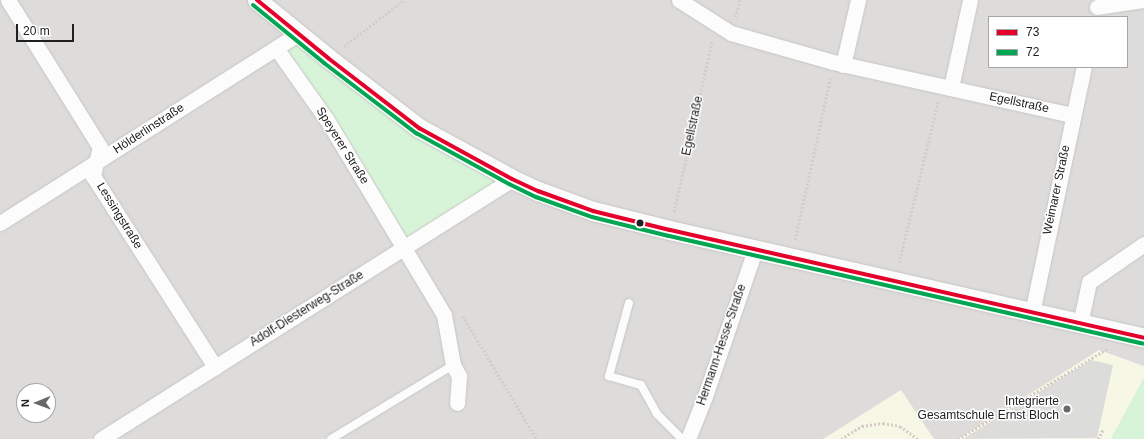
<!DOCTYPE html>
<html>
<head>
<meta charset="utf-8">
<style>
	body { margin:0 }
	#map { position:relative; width:1144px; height:439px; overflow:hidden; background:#eeede9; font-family:Helvetica,sans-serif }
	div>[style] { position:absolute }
	.residential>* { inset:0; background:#dddcda }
	.education>* { inset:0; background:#f6f7e5 }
	.religious>* { inset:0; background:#dcdcda }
	.park>* { inset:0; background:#d7f4d8 }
	.path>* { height:2.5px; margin-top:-1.25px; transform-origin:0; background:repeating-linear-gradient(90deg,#d7cbc8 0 2px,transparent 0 4px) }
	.roads { filter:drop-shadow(0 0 1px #c7c6c5) drop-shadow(0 0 1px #c7c6c5) }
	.service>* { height:8px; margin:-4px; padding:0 4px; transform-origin:4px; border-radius:4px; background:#fcfcfc }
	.minor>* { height:15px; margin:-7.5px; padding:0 7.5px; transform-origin:7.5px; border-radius:7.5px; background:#fcfcfc }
	.tertiary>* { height:19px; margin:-9.5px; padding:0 9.5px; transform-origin:9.5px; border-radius:9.5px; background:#fcfcfc }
	.bus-1>* { height:4px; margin:-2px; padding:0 2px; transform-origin:2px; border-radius:2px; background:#e4002b }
	.bus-2>* { height:4px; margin:-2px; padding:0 2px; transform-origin:2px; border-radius:2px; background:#00a651 }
	.dots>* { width:11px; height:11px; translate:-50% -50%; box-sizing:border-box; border:2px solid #fff; border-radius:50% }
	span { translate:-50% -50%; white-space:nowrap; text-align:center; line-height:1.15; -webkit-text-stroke:3px #fff; paint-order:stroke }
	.street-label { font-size:12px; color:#202020 }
	.poi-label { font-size:12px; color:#202020 }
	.right { translate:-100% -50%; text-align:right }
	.legend { position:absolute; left:988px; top:16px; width:140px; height:52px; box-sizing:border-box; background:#fff; border:1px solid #a6a6a6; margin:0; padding:5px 7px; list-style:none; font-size:12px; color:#202020 }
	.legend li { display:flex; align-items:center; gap:8px; height:20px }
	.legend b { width:20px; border:1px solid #a6a6a6 }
	.north { position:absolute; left:16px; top:383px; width:40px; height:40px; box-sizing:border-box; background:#fff; border:1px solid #a6a6a6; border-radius:50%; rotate:269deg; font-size:11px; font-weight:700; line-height:16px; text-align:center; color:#202020 }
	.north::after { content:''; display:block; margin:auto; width:14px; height:18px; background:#686866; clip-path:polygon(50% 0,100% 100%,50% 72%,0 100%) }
	.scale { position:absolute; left:16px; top:24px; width:58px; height:18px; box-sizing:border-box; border:2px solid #202020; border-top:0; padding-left:5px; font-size:12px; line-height:14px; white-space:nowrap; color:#202020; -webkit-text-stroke:3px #fff; paint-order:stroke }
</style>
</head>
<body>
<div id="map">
	<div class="residential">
		<i style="clip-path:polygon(evenodd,0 0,1144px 0,1144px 439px,0 439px,0 0,989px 17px,1127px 17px,1127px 67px,989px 67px,989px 17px,0 0,24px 391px,48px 391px,48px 415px,24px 415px,24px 391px)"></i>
	</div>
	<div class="education">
		<i style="clip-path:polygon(1099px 350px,1144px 366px,1144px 378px,1111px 439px,958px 439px)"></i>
		<i style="clip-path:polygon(901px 390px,934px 439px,823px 439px)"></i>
	</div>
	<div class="religious">
		<i style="clip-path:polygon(1091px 360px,1113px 365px,1097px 438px,963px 439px)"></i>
	</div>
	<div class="park">
		<i style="clip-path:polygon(297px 41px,501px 179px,407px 239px,284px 50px)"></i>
		<i style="clip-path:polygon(1144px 378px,1144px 439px,1111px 439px)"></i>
	</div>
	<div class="path">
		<i style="left:735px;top:17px;width:18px;rotate:-74deg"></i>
		<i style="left:344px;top:46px;width:76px;rotate:-37.5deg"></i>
		<i style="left:674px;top:212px;width:175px;rotate:-77.5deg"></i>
		<i style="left:795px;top:240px;width:165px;rotate:-77.7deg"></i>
		<i style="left:899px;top:263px;width:166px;rotate:-76.4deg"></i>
		<i style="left:463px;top:316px;width:144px;rotate:59deg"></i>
		<i style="left:841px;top:439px;width:25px;rotate:-32deg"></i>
		<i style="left:862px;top:426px;width:21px;rotate:-8deg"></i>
		<i style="left:883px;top:423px;width:17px;rotate:10deg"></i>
		<i style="left:900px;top:426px;width:22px;rotate:36deg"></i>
		<i style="left:958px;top:439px;width:174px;rotate:-31.1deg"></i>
		<i style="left:1098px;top:439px;width:11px;rotate:-63deg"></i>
	</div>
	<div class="roads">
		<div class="service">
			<i style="left:629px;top:303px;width:76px;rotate:105.3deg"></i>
			<i style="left:609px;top:376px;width:33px;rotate:16deg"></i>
			<i style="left:641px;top:385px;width:33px;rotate:61deg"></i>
			<i style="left:657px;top:414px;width:35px;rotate:45deg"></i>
			<i style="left:331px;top:439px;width:143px;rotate:-31.2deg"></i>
		</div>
		<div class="minor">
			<i style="left:8px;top:0;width:173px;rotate:58deg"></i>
			<i style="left:100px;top:147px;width:30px;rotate:104deg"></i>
			<i style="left:93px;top:176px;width:227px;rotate:57.4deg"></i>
			<i style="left:679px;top:0;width:62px;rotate:32.4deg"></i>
			<i style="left:731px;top:33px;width:106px;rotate:15.9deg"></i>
			<i style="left:833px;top:62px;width:246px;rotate:12.5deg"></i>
			<i style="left:1097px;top:7px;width:47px;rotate:-8.7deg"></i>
			<i style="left:276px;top:48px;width:88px;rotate:54.7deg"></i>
			<i style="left:327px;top:120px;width:227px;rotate:59deg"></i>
			<i style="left:444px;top:315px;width:51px;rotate:79.8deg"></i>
			<i style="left:453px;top:365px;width:13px;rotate:61deg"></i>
			<i style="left:459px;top:376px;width:27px;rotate:94deg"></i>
			<i style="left:843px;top:65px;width:67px;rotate:-77deg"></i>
			<i style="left:951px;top:88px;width:90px;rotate:-77.8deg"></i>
			<i style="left:0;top:223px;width:353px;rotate:-32.4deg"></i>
			<i style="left:1032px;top:313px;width:251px;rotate:-78.1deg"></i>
			<i style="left:1080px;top:324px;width:43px;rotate:-77.9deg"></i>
			<i style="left:1089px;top:282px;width:67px;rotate:-34.6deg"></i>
			<i style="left:101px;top:439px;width:486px;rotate:-32.3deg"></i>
			<i style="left:688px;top:439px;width:46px;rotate:-68.4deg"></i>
			<i style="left:705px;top:396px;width:154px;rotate:-71.1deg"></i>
		</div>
		<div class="tertiary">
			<i style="left:257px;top:0;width:92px;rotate:39.2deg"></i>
			<i style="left:328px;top:58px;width:115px;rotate:37.6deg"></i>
			<i style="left:419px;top:128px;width:106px;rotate:28.7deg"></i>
			<i style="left:512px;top:179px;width:29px;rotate:25deg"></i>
			<i style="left:538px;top:191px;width:59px;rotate:20deg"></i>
			<i style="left:593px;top:211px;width:79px;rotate:13.9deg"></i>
			<i style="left:670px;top:230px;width:486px;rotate:12.8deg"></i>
		</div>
	</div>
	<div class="bus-1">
		<i style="left:257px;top:0;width:92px;rotate:39.2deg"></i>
		<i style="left:328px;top:58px;width:115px;rotate:37.6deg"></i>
		<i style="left:419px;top:128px;width:106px;rotate:28.7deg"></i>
		<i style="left:512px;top:179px;width:29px;rotate:25deg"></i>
		<i style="left:538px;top:191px;width:59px;rotate:20deg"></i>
		<i style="left:593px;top:211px;width:79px;rotate:13.9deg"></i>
		<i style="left:670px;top:230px;width:486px;rotate:12.8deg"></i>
	</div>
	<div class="bus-2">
		<i style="left:253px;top:5px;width:92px;rotate:39.2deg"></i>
		<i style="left:324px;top:63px;width:116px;rotate:37.3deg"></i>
		<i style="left:416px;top:133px;width:106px;rotate:28.7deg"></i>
		<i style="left:509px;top:184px;width:30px;rotate:26deg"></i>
		<i style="left:536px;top:197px;width:59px;rotate:19.7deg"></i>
		<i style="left:592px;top:217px;width:79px;rotate:13.9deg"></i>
		<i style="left:669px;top:236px;width:486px;rotate:12.8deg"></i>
	</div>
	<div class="dots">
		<i style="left:640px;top:223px;background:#202020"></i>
		<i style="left:1067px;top:409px;background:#686866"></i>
	</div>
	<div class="street-label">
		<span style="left:1019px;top:103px;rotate:12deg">Egellstraße</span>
		<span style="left:693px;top:126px;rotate:-78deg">Egellstraße</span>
		<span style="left:149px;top:129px;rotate:-33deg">Hölderlinstraße</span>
		<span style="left:342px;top:146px;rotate:58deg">Speyerer Straße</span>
		<span style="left:1057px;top:190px;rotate:-78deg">Weimarer Straße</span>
		<span style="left:119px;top:216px;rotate:58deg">Lessingstraße</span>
		<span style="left:307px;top:309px;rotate:-32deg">Adolf-Diesterweg-Straße</span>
		<span style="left:722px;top:345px;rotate:-71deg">Hermann-Hesse-Straße</span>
	</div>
	<div class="poi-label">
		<span class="right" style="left:1059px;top:409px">Integrierte<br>Gesamtschule Ernst Bloch</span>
	</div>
	<ul class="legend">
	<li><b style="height:5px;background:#e4002b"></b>73</li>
	<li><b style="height:5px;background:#00a651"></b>72</li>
	</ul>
	<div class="north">N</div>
	<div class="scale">20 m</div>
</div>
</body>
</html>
